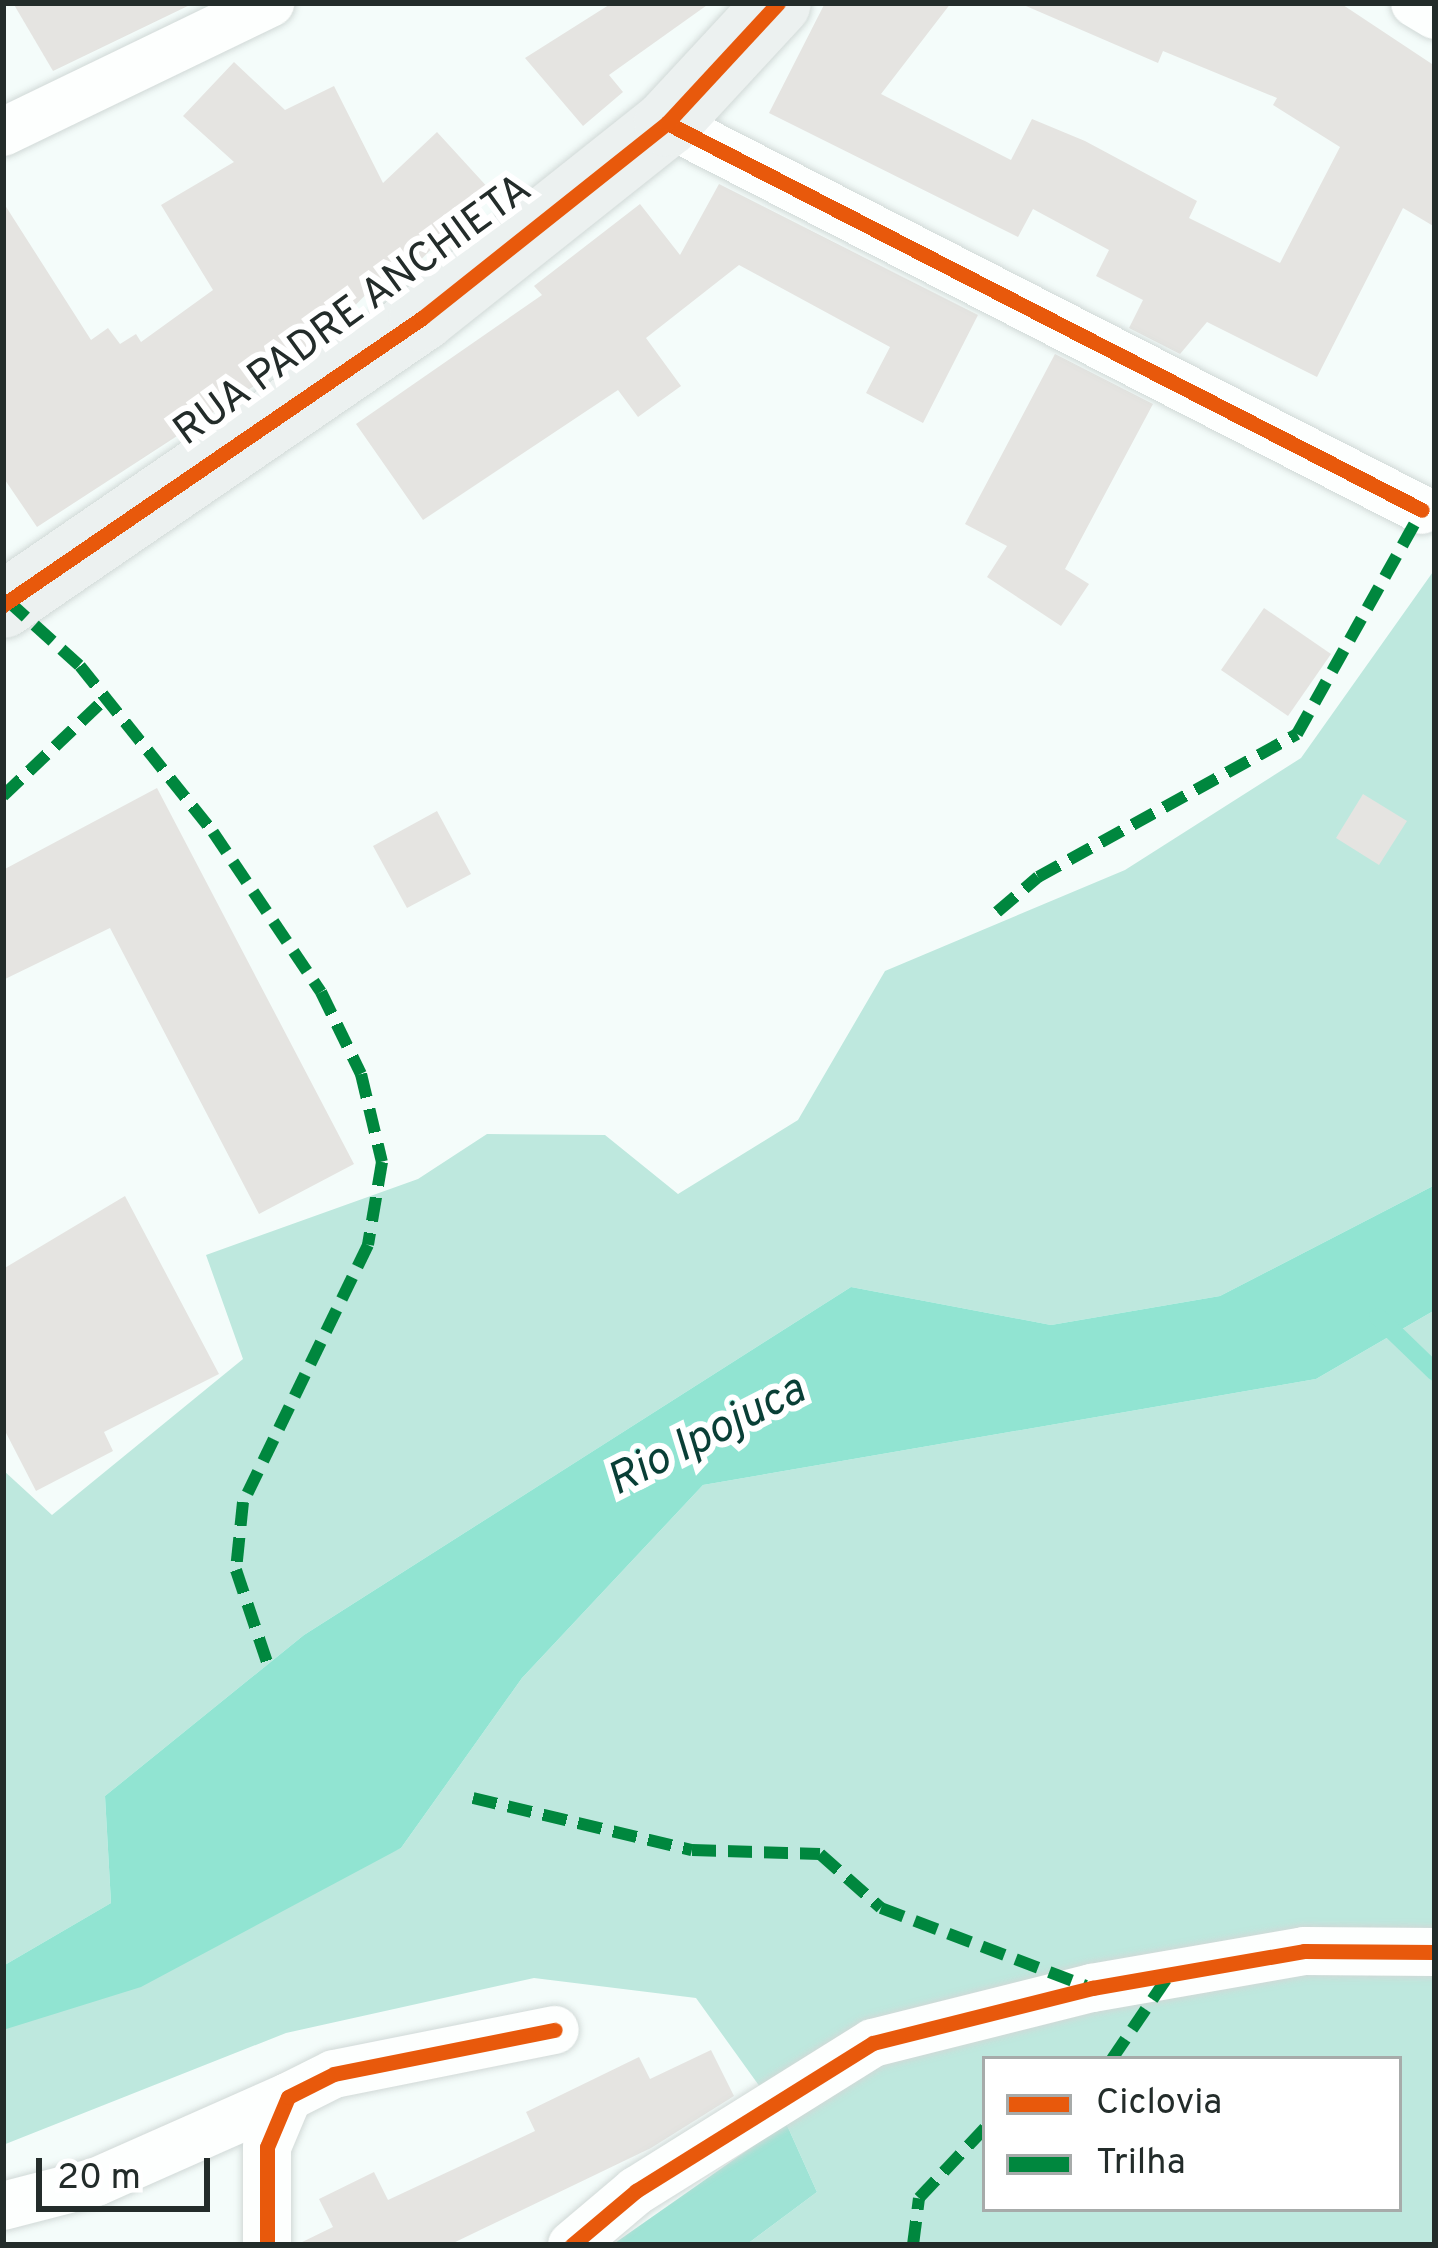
<!DOCTYPE html>
<html>
<head>
<meta charset="utf-8">
<style>
	body { margin:0 }
	#map { position:relative; width:1438px; height:2248px; overflow:hidden; background:#f4fcfa; font-family:Overpass,sans-serif }
	div>[style] { position:absolute }
	.green>* { inset:0; background:#bee8de }
	.forest>* { inset:0; background:#9fe3d5 }
	.water>* { inset:0; background:#91e4d2 }
	.stream>* { height:18px; margin:-9px; padding:0 9px; transform-origin:9px; border-radius:9px; background:#91e4d2 }
	.building>* { inset:0; background:#e5e4e1 }
	.roads { filter:drop-shadow(0 0 3px #d1d9d7) drop-shadow(0 0 3px #d1d9d7) }
	.street>* { height:48px; margin:-24px; padding:0 24px; transform-origin:24px; border-radius:24px; background:#fdfffe }
	.secondary>* { height:66px; margin:-33px; padding:0 33px; transform-origin:33px; border-radius:33px; background:#ecf1f0 }
	.quiet>* { height:12px; margin-top:-6px; transform-origin:0; background:repeating-linear-gradient(90deg,#00873e 0 24px,transparent 0 36px) }
	.cycleway>* { height:15px; margin:-7.5px; padding:0 7.5px; transform-origin:7.5px; border-radius:7.5px; background:#e8590c }
	span { translate:-50% -50%; white-space:nowrap; text-align:center; line-height:1.15; -webkit-text-stroke:12px #fff; paint-order:stroke }
	.street-label { font-size:42px; color:#232c2a }
	.water-label { font-size:45px; color:#093f36; font-style:italic }
	.frame { position:absolute; inset:0; border:6px solid #232c2a; pointer-events:none }
	.legend { position:absolute; left:982px; top:2056px; width:420px; height:156px; box-sizing:border-box; background:#fff; border:3px solid #a7abaa; margin:0; padding:15px 21px; list-style:none; font-size:36px; color:#232c2a }
	.legend li { display:flex; align-items:center; gap:24px; height:60px }
	.legend b { width:60px; border:3px solid #a7abaa }
	.scale { position:absolute; left:36px; top:2158px; width:174px; height:54px; box-sizing:border-box; border:6px solid #232c2a; border-top:0; padding-left:15px; font-size:36px; line-height:42px; white-space:nowrap; color:#232c2a; -webkit-text-stroke:9px #fff; paint-order:stroke }
</style>
</head>
<body>
<div id="map">
	<div class="green">
		<i style="clip-path:polygon(1435px 569px,1435px 1185px,1220px 1296px,1051px 1325px,851px 1287px,304px 1635px,105px 1796px,111px 1903px,3px 1966px,3px 1470px,52px 1515px,243px 1359px,206px 1255px,418px 1179px,487px 1134px,605px 1135px,678px 1194px,798px 1120px,885px 971px,1125px 870px,1301px 758px)"></i>
		<i style="clip-path:polygon(evenodd,1435px 1310px,1435px 2245px,746px 2245px,817px 2192px,786px 2123px,696px 1998px,534px 1978px,286px 2033px,3px 2145px,3px 2030px,401px 1848px,522px 1678px,703px 1485px,1316px 1379px,1435px 1310px,985px 2059px,1399px 2059px,1399px 2209px,985px 2209px,985px 2059px)"></i>
	</div>
	<div class="forest">
		<i style="clip-path:polygon(786px 2123px,817px 2192px,746px 2245px,612px 2245px)"></i>
	</div>
	<div class="water">
		<i style="clip-path:polygon(1435px 1185px,1435px 1310px,1316px 1379px,703px 1485px,522px 1678px,401px 1848px,141px 1987px,3px 2030px,3px 1966px,111px 1903px,105px 1796px,304px 1635px,851px 1287px,1051px 1325px,1220px 1296px)"></i>
	</div>
	<div class="stream">
		<i style="left:1378px;top:1317px;width:79px;rotate:44deg"></i>
	</div>
	<div class="building">
		<i style="clip-path:polygon(13px 3px,194px 3px,53px 71px)"></i>
		<i style="clip-path:polygon(612px 3px,710px 3px,609px 75px,623px 92px,583px 126px,525px 58px)"></i>
		<i style="clip-path:polygon(825px 3px,951px 3px,881px 94px,1011px 160px,1032px 119px,1085px 141px,1197px 201px,1189px 218px,1280px 263px,1340px 147px,1273px 105px,1277px 98px,1163px 51px,1158px 63px,1019px 3px,1340px 3px,1435px 66px,1435px 227px,1403px 208px,1317px 377px,1207px 322px,1180px 354px,1129px 328px,1143px 300px,1096px 276px,1109px 250px,1033px 209px,1018px 237px,769px 113px)"></i>
		<i style="clip-path:polygon(234px 62px,285px 110px,334px 86px,383px 183px,437px 132px,491px 191px,406px 274px,396px 264px,314px 347px,37px 527px,3px 477px,3px 202px,91px 340px,108px 328px,120px 344px,136px 334px,141px 342px,213px 290px,161px 205px,234px 162px,183px 116px)"></i>
		<i style="clip-path:polygon(719px 184px,978px 315px,923px 423px,866px 393px,890px 347px,739px 265px,646px 338px,681px 386px,638px 417px,618px 390px,423px 520px,356px 424px,542px 295px,534px 286px,640px 204px,680px 255px)"></i>
		<i style="clip-path:polygon(1055px 354px,1153px 404px,1065px 569px,1089px 584px,1061px 626px,987px 577px,1007px 546px,965px 524px)"></i>
		<i style="clip-path:polygon(1264px 608px,1331px 654px,1288px 716px,1221px 670px)"></i>
		<i style="clip-path:polygon(157px 788px,354px 1164px,259px 1214px,110px 928px,3px 980px,3px 870px)"></i>
		<i style="clip-path:polygon(1363px 794px,1407px 821px,1379px 865px,1336px 838px)"></i>
		<i style="clip-path:polygon(437px 811px,471px 874px,407px 908px,373px 846px)"></i>
		<i style="clip-path:polygon(125px 1196px,219px 1374px,104px 1432px,113px 1451px,36px 1491px,3px 1427px,3px 1269px)"></i>
		<i style="clip-path:polygon(711px 2050px,734px 2096px,651px 2148px,449px 2245px,296px 2245px,333px 2227px,319px 2199px,374px 2172px,388px 2200px,535px 2131px,526px 2112px,639px 2057px,650px 2079px)"></i>
	</div>
	<div class="roads">
		<div class="street">
			<i style="left:1415px;top:3px;width:23px;rotate:31deg"></i>
			<i style="left:667px;top:123px;width:848px;rotate:27.14deg"></i>
			<i style="left:3px;top:132px;width:297px;rotate:-25.8deg"></i>
			<i style="left:3px;top:2206px;width:96px;rotate:-14.5deg"></i>
			<i style="left:96px;top:2182px;width:210px;rotate:-23.9deg"></i>
			<i style="left:267px;top:2245px;width:98px;rotate:-90deg"></i>
			<i style="left:267px;top:2147px;width:54px;rotate:-67.2deg"></i>
			<i style="left:288px;top:2097px;width:51px;rotate:-26.6deg"></i>
			<i style="left:334px;top:2074px;width:225px;rotate:-11.3deg"></i>
			<i style="left:572px;top:2245px;width:84px;rotate:-40.2deg"></i>
			<i style="left:636px;top:2191px;width:279px;rotate:-32deg"></i>
			<i style="left:873px;top:2043px;width:226px;rotate:-14.1deg"></i>
			<i style="left:1092px;top:1988px;width:215px;rotate:-9.9deg"></i>
			<i style="left:1304px;top:1951px;width:131px;rotate:0.4deg"></i>
		</div>
		<div class="secondary">
			<i style="left:3px;top:605px;width:508px;rotate:-34.41deg"></i>
			<i style="left:422px;top:318px;width:313px;rotate:-38.5deg"></i>
			<i style="left:667px;top:123px;width:163px;rotate:-47.2deg"></i>
		</div>
	</div>
	<div class="quiet">
		<i style="left:8px;top:601px;width:97px;rotate:42.1deg"></i>
		<i style="left:80px;top:666px;width:213px;rotate:51.3deg"></i>
		<i style="left:213px;top:832px;width:193px;rotate:56deg"></i>
		<i style="left:321px;top:992px;width:91px;rotate:64deg"></i>
		<i style="left:361px;top:1074px;width:90px;rotate:76.6deg"></i>
		<i style="left:382px;top:1162px;width:84px;rotate:99.6deg"></i>
		<i style="left:368px;top:1245px;width:286px;rotate:115.9deg"></i>
		<i style="left:243px;top:1502px;width:68px;rotate:95.9deg"></i>
		<i style="left:236px;top:1570px;width:107px;rotate:71.4deg"></i>
		<i style="left:3px;top:796px;width:142px;rotate:-43.6deg"></i>
		<i style="left:997px;top:912px;width:54px;rotate:-40.5deg"></i>
		<i style="left:1038px;top:877px;width:296px;rotate:-28.9deg"></i>
		<i style="left:1297px;top:734px;width:257px;rotate:-60.8deg"></i>
		<i style="left:473px;top:1798px;width:225px;rotate:13.4deg"></i>
		<i style="left:692px;top:1850px;width:128px;rotate:1.8deg"></i>
		<i style="left:820px;top:1854px;width:81px;rotate:41.5deg"></i>
		<i style="left:881px;top:1908px;width:219px;rotate:20.8deg"></i>
		<i style="left:1112px;top:2059px;width:98px;rotate:-55.8deg"></i>
		<i style="left:913px;top:2245px;width:47px;rotate:-82.7deg"></i>
		<i style="left:919px;top:2198px;width:96px;rotate:-46.7deg"></i>
	</div>
	<div class="cycleway">
		<i style="left:667px;top:123px;width:848px;rotate:27.14deg"></i>
		<i style="left:3px;top:605px;width:508px;rotate:-34.41deg"></i>
		<i style="left:422px;top:318px;width:313px;rotate:-38.5deg"></i>
		<i style="left:667px;top:123px;width:163px;rotate:-47.2deg"></i>
		<i style="left:267px;top:2245px;width:98px;rotate:-90deg"></i>
		<i style="left:267px;top:2147px;width:54px;rotate:-67.2deg"></i>
		<i style="left:288px;top:2097px;width:51px;rotate:-26.6deg"></i>
		<i style="left:334px;top:2074px;width:225px;rotate:-11.3deg"></i>
		<i style="left:572px;top:2245px;width:84px;rotate:-40.2deg"></i>
		<i style="left:636px;top:2191px;width:279px;rotate:-32deg"></i>
		<i style="left:873px;top:2043px;width:226px;rotate:-14.1deg"></i>
		<i style="left:1092px;top:1988px;width:215px;rotate:-9.9deg"></i>
		<i style="left:1304px;top:1951px;width:131px;rotate:0.4deg"></i>
	</div>
	<div class="street-label">
		<span style="left:354px;top:312px;rotate:-36deg">RUA PADRE ANCHIETA</span>
	</div>
	<div class="water-label">
		<span style="left:707px;top:1437px;rotate:-27deg">Rio Ipojuca</span>
	</div>
	<div class="frame"></div>
	<ul class="legend">
	<li><b style="height:15px;background:#e8590c"></b>Ciclovia</li>
	<li><b style="height:15px;background:#00873e"></b>Trilha</li>
	</ul>
	<div class="scale">20 m</div>
</div>
</body>
</html>
